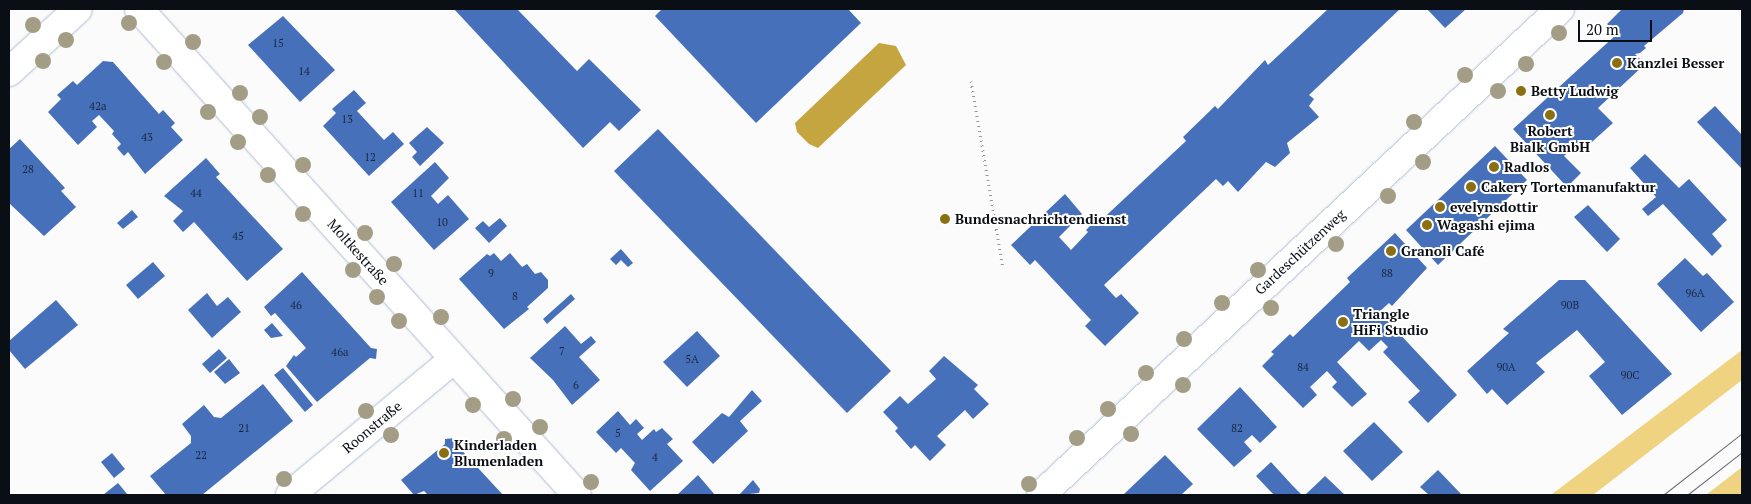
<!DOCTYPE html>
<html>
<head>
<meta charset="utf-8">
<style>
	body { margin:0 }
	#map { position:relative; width:1751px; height:504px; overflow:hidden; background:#fbfbfb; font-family:"PT Serif",serif }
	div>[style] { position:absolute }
	.green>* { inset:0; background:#efd380 }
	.water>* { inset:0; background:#c5a540 }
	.building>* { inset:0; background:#4671ba }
	.path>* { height:3px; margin-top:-1.5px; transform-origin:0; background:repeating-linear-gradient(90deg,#98999c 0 1px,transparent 0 5px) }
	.roads { filter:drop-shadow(0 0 1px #b0bcd1) drop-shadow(0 0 1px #b0bcd1) }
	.minor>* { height:28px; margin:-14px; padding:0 14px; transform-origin:14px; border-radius:14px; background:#fff }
	.tram>* { height:1px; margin:-0.5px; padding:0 0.5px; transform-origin:0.5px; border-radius:0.5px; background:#6b6d72 }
	.trees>* { width:16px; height:16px; margin:-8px; border-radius:50%; background:#a49d86 }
	.dots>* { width:14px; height:14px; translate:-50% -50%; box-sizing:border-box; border:2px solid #fff; border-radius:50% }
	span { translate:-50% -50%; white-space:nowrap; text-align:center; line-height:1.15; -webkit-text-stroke:4px #fff; paint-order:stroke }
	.number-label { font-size:11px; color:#19273e }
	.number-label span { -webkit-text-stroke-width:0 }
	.poi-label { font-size:14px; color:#0a0e15; font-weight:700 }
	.left { translate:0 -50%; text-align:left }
	.street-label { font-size:14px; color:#0a0e15 }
	.frame { position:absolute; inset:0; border:10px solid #0a0e15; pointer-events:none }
	.scale { position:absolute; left:1578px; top:20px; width:74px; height:22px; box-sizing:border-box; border:2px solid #0a0e15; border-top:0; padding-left:6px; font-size:15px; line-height:18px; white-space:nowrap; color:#0a0e15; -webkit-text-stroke:4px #fff; paint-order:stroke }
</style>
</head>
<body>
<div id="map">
	<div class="green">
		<i style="clip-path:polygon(1742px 350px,1742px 380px,1593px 495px,1551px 495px)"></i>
		<i style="clip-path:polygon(1742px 467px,1742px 495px,1706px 495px)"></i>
	</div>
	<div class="water">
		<i style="clip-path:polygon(879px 43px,896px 46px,906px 65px,818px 148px,809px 144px,797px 132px,795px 123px)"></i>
	</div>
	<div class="building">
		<i style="clip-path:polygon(454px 9px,517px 9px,577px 71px,589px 59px,641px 110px,619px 131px,610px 122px,583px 148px)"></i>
		<i style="clip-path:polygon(662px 9px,848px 9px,861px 23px,756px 123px,655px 16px)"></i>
		<i style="clip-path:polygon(1328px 9px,1400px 9px,1309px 95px,1314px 99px,1309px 106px,1319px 117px,1287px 143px,1290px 153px,1275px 167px,1266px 162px,1238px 192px,1228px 181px,1223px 186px,1216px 179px,1104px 285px,1116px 298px,1121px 294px,1139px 313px,1105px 346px,1085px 326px,1091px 320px,1035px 260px,1030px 265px,1011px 245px,1065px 194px,1082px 214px,1059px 237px,1071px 250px,1088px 232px,1086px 230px,1092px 224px,1095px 226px,1186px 141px,1183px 137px,1215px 106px,1218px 109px,1265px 60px,1268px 65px)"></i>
		<i style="clip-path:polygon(1427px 9px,1466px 9px,1445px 28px)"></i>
		<i style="clip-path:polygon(1622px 9px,1684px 9px,1683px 13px,1644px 46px,1646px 48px,1640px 53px,1635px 54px,1645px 64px,1598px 108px,1613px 123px,1584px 149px,1579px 143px,1564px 156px,1581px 173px,1567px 187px,1513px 129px,1617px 34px,1607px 24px)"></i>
		<i style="clip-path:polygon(283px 16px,335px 70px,300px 102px,248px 45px)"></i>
		<i style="clip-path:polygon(103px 61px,113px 62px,159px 114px,163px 110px,175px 123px,171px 127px,183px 140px,145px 174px,128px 152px,124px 156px,117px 148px,121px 144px,112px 134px,114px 131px,99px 115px,92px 121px,97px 127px,78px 145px,48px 112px,61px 99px,57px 95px,73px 81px,77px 85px)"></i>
		<i style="clip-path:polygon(354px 90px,366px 103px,357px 111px,370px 125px,384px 140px,393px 132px,404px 144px,369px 176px,323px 126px,336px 113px,332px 109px)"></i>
		<i style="clip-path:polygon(1715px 106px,1742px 135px,1742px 169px,1697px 122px)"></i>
		<i style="clip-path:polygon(427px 127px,444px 143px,420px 166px,412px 157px,417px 152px,409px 143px)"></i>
		<i style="clip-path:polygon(658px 129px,891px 371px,847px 413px,614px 171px)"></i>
		<i style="clip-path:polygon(20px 139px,65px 188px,61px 191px,76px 207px,44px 236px,9px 203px,9px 149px)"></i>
		<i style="clip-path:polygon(1495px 146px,1527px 180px,1438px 265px,1406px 230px)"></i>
		<i style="clip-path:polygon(1645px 154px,1679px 188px,1689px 179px,1727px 220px,1712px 234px,1722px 246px,1712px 256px,1663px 204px,1648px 216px,1642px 209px,1656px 197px,1630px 168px)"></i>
		<i style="clip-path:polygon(206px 158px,220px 174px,216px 177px,283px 249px,247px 281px,194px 222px,183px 232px,173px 221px,183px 211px,164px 196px)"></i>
		<i style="clip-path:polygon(435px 162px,449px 178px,431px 196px,438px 204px,448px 195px,469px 219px,434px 250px,391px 202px)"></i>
		<i style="clip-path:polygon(1588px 205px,1620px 239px,1607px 252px,1574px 217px)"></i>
		<i style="clip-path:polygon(132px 210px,138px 217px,123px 229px,117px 223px)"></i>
		<i style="clip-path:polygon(500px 218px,507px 226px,489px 243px,475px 228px,483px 221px,489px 227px)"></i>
		<i style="clip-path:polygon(1395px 233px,1427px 268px,1392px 306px,1389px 303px,1379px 312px,1457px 395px,1428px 423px,1408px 402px,1420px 391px,1383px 352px,1388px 347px,1381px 340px,1369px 351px,1359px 341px,1337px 362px,1367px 394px,1352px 407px,1332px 387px,1337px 382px,1327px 371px,1310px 387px,1317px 395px,1303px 408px,1262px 366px,1274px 354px,1271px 352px,1290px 334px,1293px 337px,1350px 282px,1347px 278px)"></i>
		<i style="clip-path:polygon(621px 249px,633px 263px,628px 267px,621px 260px,616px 265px,610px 259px)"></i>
		<i style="clip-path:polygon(494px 253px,501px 261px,510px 253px,522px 267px,527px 264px,535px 274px,541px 272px,548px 280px,548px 288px,527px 307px,529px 309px,504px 329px,459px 279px,487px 254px,490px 256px)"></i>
		<i style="clip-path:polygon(1685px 258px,1703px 276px,1707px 273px,1734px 302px,1701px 332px,1657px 284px)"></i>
		<i style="clip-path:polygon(153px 262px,165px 276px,138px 299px,126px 285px)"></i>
		<i style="clip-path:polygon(302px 272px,371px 348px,377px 349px,376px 359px,370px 358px,317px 402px,286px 366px,294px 355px,296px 357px,306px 348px,275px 313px,271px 316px,264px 307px)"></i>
		<i style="clip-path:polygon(1559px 280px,1585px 280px,1672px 374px,1622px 415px,1589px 376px,1605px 362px,1577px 330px,1536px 363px,1545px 372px,1507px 405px,1492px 389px,1487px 394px,1467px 371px,1509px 333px,1503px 329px)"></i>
		<i style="clip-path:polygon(207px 293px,217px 306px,228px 297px,241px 312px,212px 338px,188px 310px)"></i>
		<i style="clip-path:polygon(571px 294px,575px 299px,547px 324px,543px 319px)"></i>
		<i style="clip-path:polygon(56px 300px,78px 325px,25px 369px,9px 350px,9px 341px)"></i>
		<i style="clip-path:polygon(272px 323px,283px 336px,271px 338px,264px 330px)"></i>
		<i style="clip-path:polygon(565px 326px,581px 344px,591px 336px,596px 342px,579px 357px,600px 380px,572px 405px,553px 380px,530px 358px)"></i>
		<i style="clip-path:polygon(697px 331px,720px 356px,687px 387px,663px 362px)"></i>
		<i style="clip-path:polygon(219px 349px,227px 358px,210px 373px,202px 364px)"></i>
		<i style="clip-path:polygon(944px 356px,978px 385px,974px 389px,989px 404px,973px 419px,965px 410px,937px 436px,946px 445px,930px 461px,915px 445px,911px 449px,895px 431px,898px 428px,883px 412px,900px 396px,908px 404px,936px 379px,929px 371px)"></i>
		<i style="clip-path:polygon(229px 359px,240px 373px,225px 384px,214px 372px)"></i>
		<i style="clip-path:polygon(283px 368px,313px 405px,305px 412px,274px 375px)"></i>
		<i style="clip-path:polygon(263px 384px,293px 421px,202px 495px,166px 495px,150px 476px,191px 443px,191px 436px,182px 424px,204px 405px,214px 417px,221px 418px)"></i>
		<i style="clip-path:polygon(1240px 387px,1277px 427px,1260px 443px,1252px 435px,1244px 442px,1252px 451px,1234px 467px,1197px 429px)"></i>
		<i style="clip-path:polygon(752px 390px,762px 401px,740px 421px,748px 431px,713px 464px,692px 442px,722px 413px,729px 417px)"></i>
		<i style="clip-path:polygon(618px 411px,630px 425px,636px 419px,644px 428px,637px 434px,642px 440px,654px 429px,656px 432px,662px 428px,673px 439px,667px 444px,683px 461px,650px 491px,631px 470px,635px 463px,621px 448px,616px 453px,596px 432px)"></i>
		<i style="clip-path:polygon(1374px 422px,1403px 452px,1372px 481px,1343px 451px)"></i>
		<i style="clip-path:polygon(455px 438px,455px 443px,503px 495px,428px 495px,424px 491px,414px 495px,401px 480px,445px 444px,445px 439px)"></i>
		<i style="clip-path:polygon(112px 453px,125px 469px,114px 478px,101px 462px)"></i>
		<i style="clip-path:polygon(1165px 455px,1193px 484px,1181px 495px,1123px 495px)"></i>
		<i style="clip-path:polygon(1271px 462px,1292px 485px,1302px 495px,1274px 495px,1256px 476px)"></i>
		<i style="clip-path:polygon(1438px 470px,1462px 495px,1429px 495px,1420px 487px)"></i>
		<i style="clip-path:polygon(698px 475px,715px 495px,674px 495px,678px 494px)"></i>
		<i style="clip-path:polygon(1325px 476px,1345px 495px,1305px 495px)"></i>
		<i style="clip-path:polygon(753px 480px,760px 489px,759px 493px,739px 495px)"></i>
		<i style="clip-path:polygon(118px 483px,128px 495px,103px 495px)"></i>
	</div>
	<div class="path">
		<i style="left:971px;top:81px;width:190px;rotate:80.3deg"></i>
	</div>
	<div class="roads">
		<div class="minor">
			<i style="left:139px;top:9px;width:654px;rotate:47.97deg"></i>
			<i style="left:9px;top:72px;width:93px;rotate:-42.4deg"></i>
			<i style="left:290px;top:495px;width:213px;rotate:-39.7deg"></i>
			<i style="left:1041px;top:495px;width:711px;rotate:-43.12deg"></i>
		</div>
	</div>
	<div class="tram">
		<i style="left:1663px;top:495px;width:100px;rotate:-38.1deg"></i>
		<i style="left:1687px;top:495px;width:70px;rotate:-38deg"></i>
	</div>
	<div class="trees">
		<i style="left:129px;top:23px"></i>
		<i style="left:33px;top:25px"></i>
		<i style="left:1559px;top:33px"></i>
		<i style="left:66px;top:40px"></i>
		<i style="left:193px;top:42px"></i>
		<i style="left:43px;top:61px"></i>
		<i style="left:164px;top:62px"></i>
		<i style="left:1526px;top:64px"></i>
		<i style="left:1465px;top:75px"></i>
		<i style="left:1498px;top:91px"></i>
		<i style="left:240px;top:93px"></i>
		<i style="left:208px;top:112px"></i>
		<i style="left:260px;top:117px"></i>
		<i style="left:1414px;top:122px"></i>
		<i style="left:238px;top:142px"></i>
		<i style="left:1423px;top:162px"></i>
		<i style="left:303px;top:165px"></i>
		<i style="left:268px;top:175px"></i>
		<i style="left:1388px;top:196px"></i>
		<i style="left:303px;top:214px"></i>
		<i style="left:365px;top:233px"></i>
		<i style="left:1336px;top:244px"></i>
		<i style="left:394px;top:264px"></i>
		<i style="left:353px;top:270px"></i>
		<i style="left:1258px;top:270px"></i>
		<i style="left:377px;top:297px"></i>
		<i style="left:1222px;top:303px"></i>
		<i style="left:1271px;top:308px"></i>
		<i style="left:441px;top:317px"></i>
		<i style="left:399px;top:321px"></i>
		<i style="left:1184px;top:339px"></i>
		<i style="left:1146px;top:373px"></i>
		<i style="left:1183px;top:385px"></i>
		<i style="left:513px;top:399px"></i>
		<i style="left:473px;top:405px"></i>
		<i style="left:1108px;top:409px"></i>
		<i style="left:366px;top:411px"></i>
		<i style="left:540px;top:427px"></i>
		<i style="left:1131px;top:434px"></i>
		<i style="left:391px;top:435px"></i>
		<i style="left:1077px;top:438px"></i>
		<i style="left:504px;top:439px"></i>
		<i style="left:284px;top:479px"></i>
		<i style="left:591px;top:482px"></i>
		<i style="left:1029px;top:484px"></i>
	</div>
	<div class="dots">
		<i style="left:1617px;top:63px;background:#8a7012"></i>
		<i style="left:1521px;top:91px;background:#8a7012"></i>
		<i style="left:1550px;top:115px;background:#8a7012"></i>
		<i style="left:1494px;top:167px;background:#8a7012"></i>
		<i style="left:1471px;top:187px;background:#8a7012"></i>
		<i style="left:1440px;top:207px;background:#8a7012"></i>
		<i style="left:945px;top:219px;background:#8a7012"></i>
		<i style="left:1427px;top:225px;background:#8a7012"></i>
		<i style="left:1391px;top:251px;background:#8a7012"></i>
		<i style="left:1343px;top:322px;background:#8a7012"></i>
		<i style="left:444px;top:453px;background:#8a7012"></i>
	</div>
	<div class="number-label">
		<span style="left:278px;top:43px">15</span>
		<span style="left:304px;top:71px">14</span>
		<span style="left:98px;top:106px">42a</span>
		<span style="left:347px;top:119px">13</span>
		<span style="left:147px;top:137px">43</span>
		<span style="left:370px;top:157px">12</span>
		<span style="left:28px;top:169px">28</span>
		<span style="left:196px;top:193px">44</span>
		<span style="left:418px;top:193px">11</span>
		<span style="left:442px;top:222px">10</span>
		<span style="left:238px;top:236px">45</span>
		<span style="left:491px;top:273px">9</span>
		<span style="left:1387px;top:273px">88</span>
		<span style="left:1695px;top:293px">96A</span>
		<span style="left:515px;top:296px">8</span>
		<span style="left:296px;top:305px">46</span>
		<span style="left:1570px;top:305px">90B</span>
		<span style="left:562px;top:351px">7</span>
		<span style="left:340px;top:352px">46a</span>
		<span style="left:692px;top:359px">5A</span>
		<span style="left:1303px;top:367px">84</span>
		<span style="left:1506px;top:367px">90A</span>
		<span style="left:1630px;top:375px">90C</span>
		<span style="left:576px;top:385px">6</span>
		<span style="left:244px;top:428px">21</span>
		<span style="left:1237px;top:428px">82</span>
		<span style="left:618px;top:433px">5</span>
		<span style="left:201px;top:455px">22</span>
		<span style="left:655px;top:457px">4</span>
	</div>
	<div class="poi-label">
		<span class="left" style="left:1627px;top:63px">Kanzlei Besser</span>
		<span class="left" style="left:1531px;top:91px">Betty Ludwig</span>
		<span style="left:1550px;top:139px">Robert<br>Bialk GmbH</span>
		<span class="left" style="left:1504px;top:167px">Radlos</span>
		<span class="left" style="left:1481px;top:187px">Cakery Tortenmanufaktur</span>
		<span class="left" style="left:1450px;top:207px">evelynsdottir</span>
		<span class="left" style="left:955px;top:219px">Bundesnachrichtendienst</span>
		<span class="left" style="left:1437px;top:225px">Wagashi ejima</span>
		<span class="left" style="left:1401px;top:251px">Granoli Café</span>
		<span class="left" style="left:1353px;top:322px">Triangle<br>HiFi Studio</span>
		<span class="left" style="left:454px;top:453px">Kinderladen<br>Blumenladen</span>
	</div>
	<div class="street-label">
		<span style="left:358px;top:252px;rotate:48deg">Moltkestraße</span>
		<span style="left:1300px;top:252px;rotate:-43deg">Gardeschützenweg</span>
		<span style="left:372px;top:427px;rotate:-40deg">Roonstraße</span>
	</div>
	<div class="frame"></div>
	<div class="scale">20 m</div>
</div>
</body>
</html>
